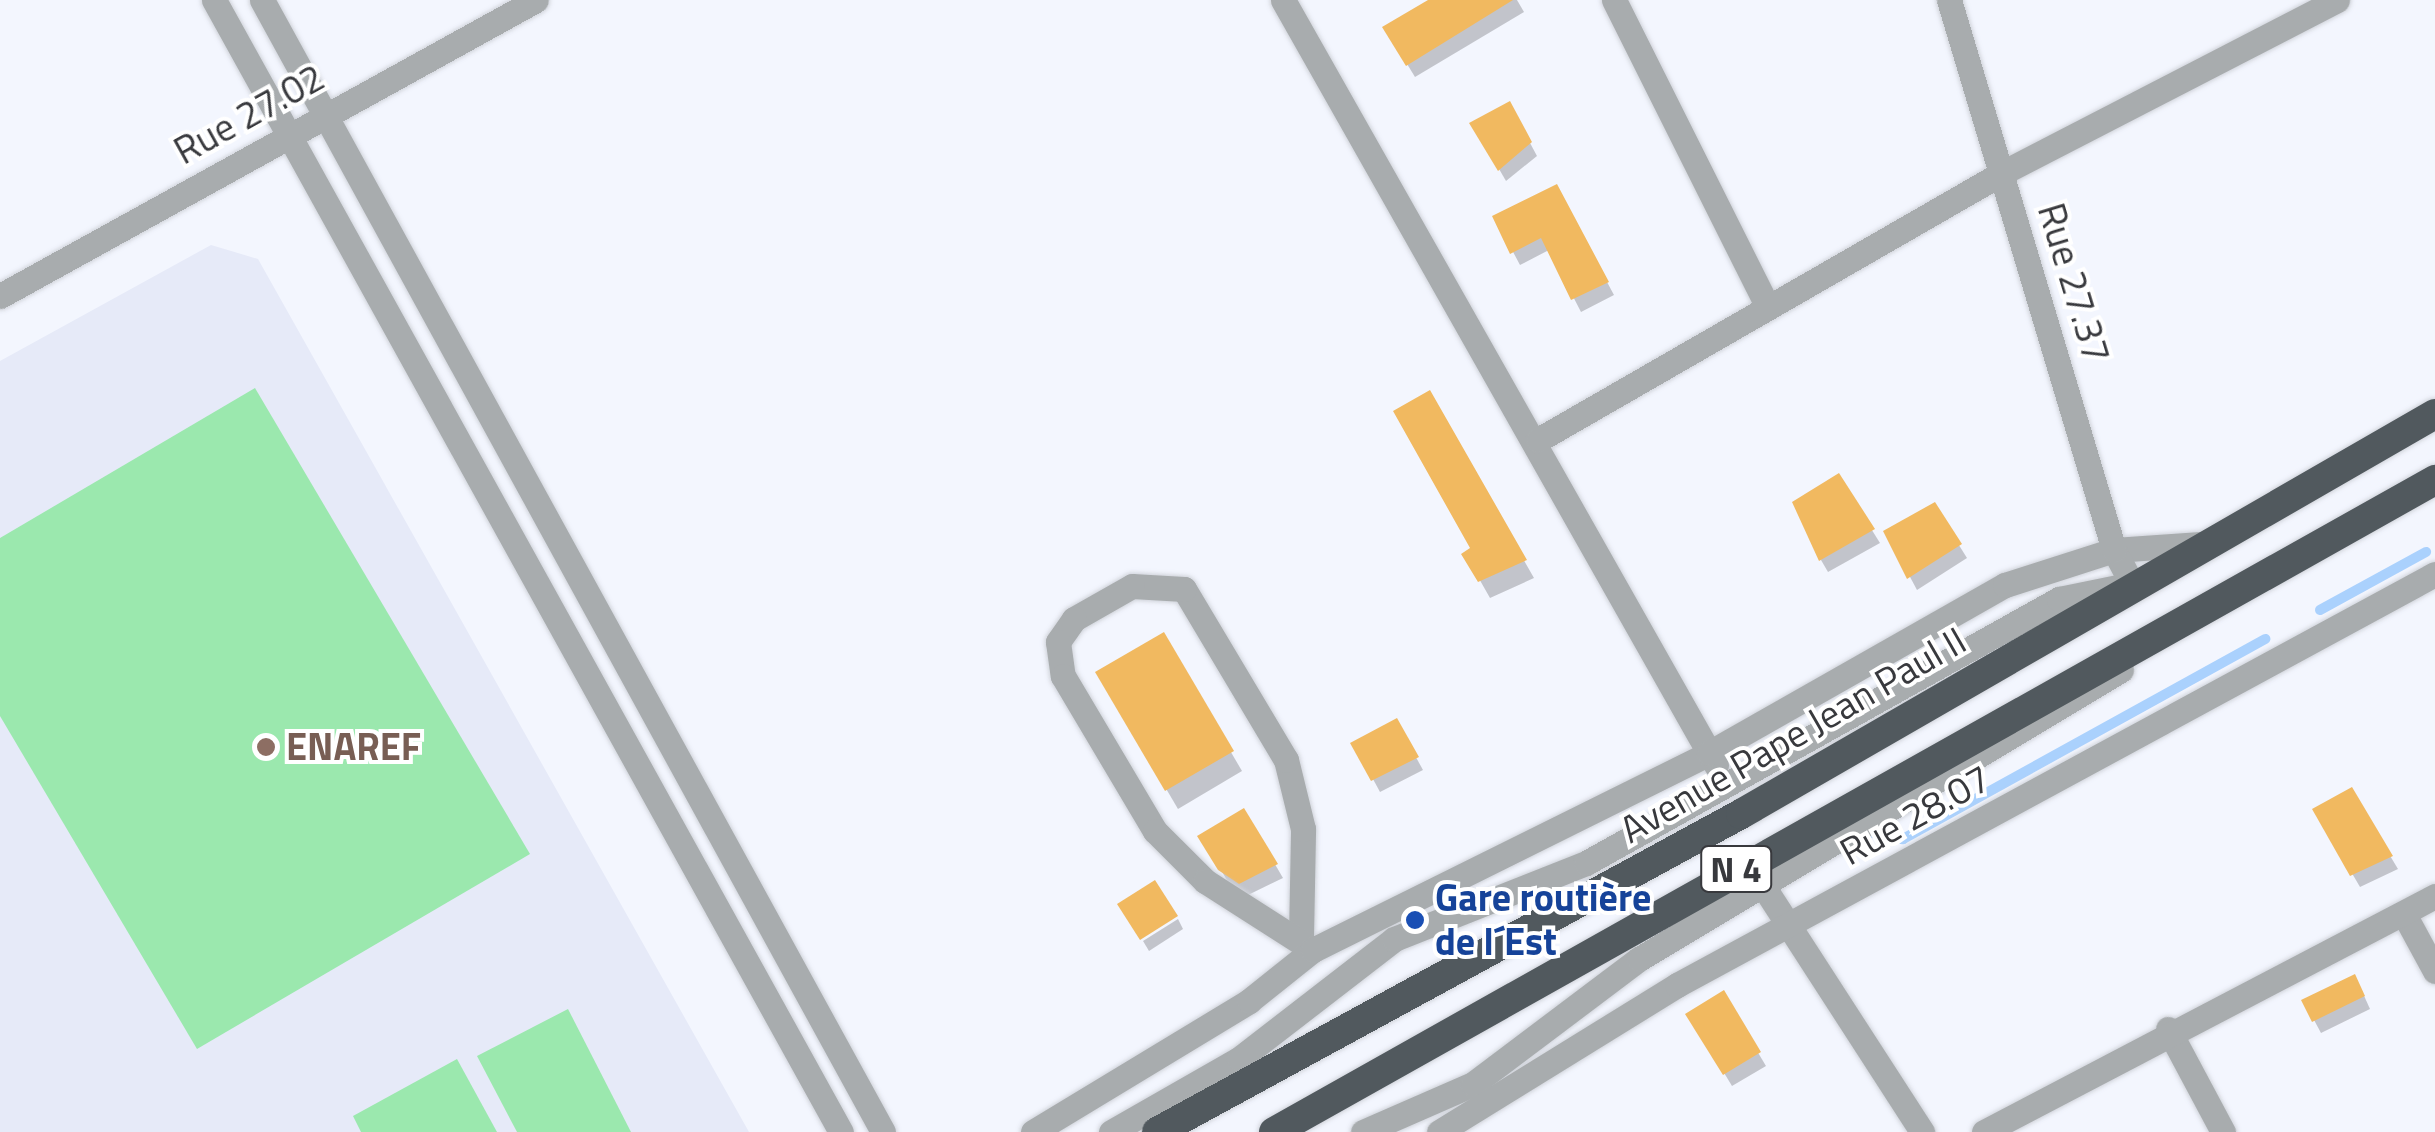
<!DOCTYPE html>
<html>
<head>
<meta charset="utf-8">
<style>
	body { margin:0 }
	#map { position:relative; width:2435px; height:1132px; overflow:hidden; background:#f3f6fe; font-family:"Titillium Web",sans-serif }
	div>[style] { position:absolute }
	.built>* { inset:0; background:#e6eaf8 }
	.green>* { inset:0; background:#9be8ae }
	.shadow>* { inset:0; background:#0003 }
	.stream>* { height:10px; margin:-5px; padding:0 5px; transform-origin:5px; border-radius:5px; background:#aad1fd }
	.building>* { inset:0; background:#f1b960 }
	.roads { filter:drop-shadow(0 0 2px #d1d4db) drop-shadow(0 0 2px #d1d4db) }
	.minor>* { height:25px; margin:-12.5px; padding:0 12.5px; transform-origin:12.5px; border-radius:12.5px; background:#a8acae }
	.highway>* { height:30px; margin:-15px; padding:0 15px; transform-origin:15px; border-radius:15px; background:#51595e }
	.dots>* { width:28px; height:28px; translate:-50% -50%; box-sizing:border-box; border:5px solid #fff; border-radius:50% }
	span { translate:-50% -50%; white-space:nowrap; text-align:center; line-height:1.15; -webkit-text-stroke:8px #fff; paint-order:stroke }
	.shield-label span { padding:2px 8px; background:#fff; border:2px solid; border-radius:8px; -webkit-text-stroke-width:0 }
	.shield-label { font-size:35px; color:#38393d; font-weight:700 }
	.street-label { font-size:38px; color:#38393d }
	.education-label { font-size:38px; color:#785e54; font-weight:700 }
	.left { translate:0 -50%; text-align:left }
	.transit-label { font-size:38px; color:#164399; font-weight:700 }
</style>
</head>
<body>
<div id="map">
	<div class="built">
		<i style="clip-path:polygon(211px 245px,258px 259px,749px 1132px,0 1132px,0 361px)"></i>
	</div>
	<div class="green">
		<i style="clip-path:polygon(255px 388px,530px 854px,197px 1049px,0 716px,0 538px)"></i>
		<i style="clip-path:polygon(568px 1009px,631px 1132px,517px 1132px,477px 1056px)"></i>
		<i style="clip-path:polygon(457px 1059px,497px 1132px,361px 1132px,353px 1116px)"></i>
	</div>
	<div class="shadow">
		<i style="clip-path:polygon(1440px 0,1517px 0,1524px 12px,1415px 77px,1385px 28px)"></i>
		<i style="clip-path:polygon(1516px 117px,1537px 156px,1506px 181px,1473px 124px)"></i>
		<i style="clip-path:polygon(1556px 187px,1614px 295px,1581px 312px,1549px 250px,1520px 265px,1495px 218px)"></i>
		<i style="clip-path:polygon(1429px 394px,1534px 578px,1490px 598px,1465px 554px,1474px 549px)"></i>
		<i style="clip-path:polygon(1838px 476px,1880px 543px,1828px 572px,1821px 560px)"></i>
		<i style="clip-path:polygon(1934px 505px,1967px 558px,1917px 590px,1886px 532px)"></i>
		<i style="clip-path:polygon(1163px 636px,1242px 771px,1178px 809px,1098px 673px)"></i>
		<i style="clip-path:polygon(1396px 721px,1423px 770px,1380px 792px,1354px 744px)"></i>
		<i style="clip-path:polygon(2351px 791px,2398px 869px,2360px 887px,2315px 810px)"></i>
		<i style="clip-path:polygon(1244px 811px,1283px 878px,1248px 895px,1228px 882px,1201px 836px)"></i>
		<i style="clip-path:polygon(1178px 919px,1183px 929px,1149px 951px,1143px 941px)"></i>
		<i style="clip-path:polygon(2361px 989px,2370px 1009px,2321px 1033px,2314px 1020px)"></i>
		<i style="clip-path:polygon(1723px 994px,1766px 1066px,1732px 1086px,1689px 1015px)"></i>
	</div>
	<div class="stream">
		<i style="left:2320px;top:610px;width:121px;rotate:-28.7deg"></i>
		<i style="left:1864px;top:831px;width:40px;rotate:12deg"></i>
		<i style="left:1903px;top:839px;width:414px;rotate:-28.9deg"></i>
	</div>
	<div class="building">
		<i style="clip-path:polygon(1428px 0,1513px 0,1406px 66px,1382px 27px)"></i>
		<i style="clip-path:polygon(1510px 101px,1532px 142px,1498px 171px,1469px 123px)"></i>
		<i style="clip-path:polygon(1557px 184px,1609px 282px,1571px 300px,1541px 238px,1510px 254px,1492px 216px)"></i>
		<i style="clip-path:polygon(1430px 390px,1527px 560px,1478px 582px,1461px 554px,1470px 548px,1393px 411px)"></i>
		<i style="clip-path:polygon(1839px 473px,1875px 529px,1819px 561px,1792px 502px)"></i>
		<i style="clip-path:polygon(1935px 502px,1962px 544px,1907px 579px,1883px 531px)"></i>
		<i style="clip-path:polygon(1164px 632px,1234px 751px,1165px 791px,1095px 672px)"></i>
		<i style="clip-path:polygon(1397px 718px,1419px 757px,1371px 781px,1350px 743px)"></i>
		<i style="clip-path:polygon(2352px 787px,2393px 856px,2350px 876px,2312px 809px)"></i>
		<i style="clip-path:polygon(1244px 808px,1278px 864px,1239px 884px,1218px 870px,1197px 836px)"></i>
		<i style="clip-path:polygon(1155px 880px,1178px 916px,1140px 940px,1117px 904px)"></i>
		<i style="clip-path:polygon(2355px 974px,2365px 996px,2312px 1022px,2301px 1000px)"></i>
		<i style="clip-path:polygon(1724px 990px,1761px 1052px,1723px 1075px,1685px 1014px)"></i>
	</div>
	<div class="roads">
		<div class="minor">
			<i style="left:214px;top:0;width:1294px;rotate:61.02deg"></i>
			<i style="left:262px;top:0;width:1291px;rotate:61.25deg"></i>
			<i style="left:1283px;top:0;width:879px;rotate:60.49deg"></i>
			<i style="left:1614px;top:0;width:340px;rotate:63.4deg"></i>
			<i style="left:0;top:296px;width:612px;rotate:-28.91deg"></i>
			<i style="left:1538px;top:440px;width:535px;rotate:-29.92deg"></i>
			<i style="left:2002px;top:173px;width:377px;rotate:-27.3deg"></i>
			<i style="left:1756px;top:875px;width:306px;rotate:57.1deg"></i>
			<i style="left:2404px;top:914px;width:65px;rotate:61.5deg"></i>
			<i style="left:1301px;top:937px;width:108px;rotate:-88.9deg"></i>
			<i style="left:1303px;top:829px;width:71px;rotate:-103.8deg"></i>
			<i style="left:1286px;top:760px;width:199px;rotate:-120.8deg"></i>
			<i style="left:1184px;top:589px;width:52px;rotate:-176.7deg"></i>
			<i style="left:1132px;top:586px;width:67px;rotate:150.4deg"></i>
			<i style="left:1074px;top:619px;width:28px;rotate:125deg"></i>
			<i style="left:1058px;top:642px;width:34px;rotate:82deg"></i>
			<i style="left:1063px;top:676px;width:180px;rotate:59.3deg"></i>
			<i style="left:1155px;top:831px;width:71px;rotate:45deg"></i>
			<i style="left:1205px;top:881px;width:128px;rotate:32.6deg"></i>
			<i style="left:2168px;top:1029px;width:117px;rotate:61.9deg"></i>
			<i style="left:1033px;top:1132px;width:253px;rotate:-31.2deg"></i>
			<i style="left:1249px;top:1001px;width:82px;rotate:-38.6deg"></i>
			<i style="left:1313px;top:950px;width:442px;rotate:-26.4deg"></i>
			<i style="left:1709px;top:753px;width:340px;rotate:-29.6deg"></i>
			<i style="left:2005px;top:585px;width:114px;rotate:-17.8deg"></i>
			<i style="left:2114px;top:550px;width:87px;rotate:-3.9deg"></i>
			<i style="left:1111px;top:1132px;width:147px;rotate:-29.7deg"></i>
			<i style="left:1239px;top:1059px;width:196px;rotate:-37.7deg"></i>
			<i style="left:1394px;top:939px;width:206px;rotate:-21.6deg"></i>
			<i style="left:1586px;top:863px;width:542px;rotate:-29.17deg"></i>
			<i style="left:2059px;top:599px;width:75px;rotate:-11.6deg"></i>
			<i style="left:2132px;top:584px;width:38px;rotate:-118deg"></i>
			<i style="left:2114px;top:550px;width:574px;rotate:-106.7deg"></i>
			<i style="left:1363px;top:1132px;width:120px;rotate:-23.6deg"></i>
			<i style="left:1473px;top:1084px;width:208px;rotate:-37deg"></i>
			<i style="left:1639px;top:959px;width:562px;rotate:-30.95deg"></i>
			<i style="left:1439px;top:1132px;width:280px;rotate:-31.7deg"></i>
			<i style="left:1677px;top:985px;width:862px;rotate:-28.47deg"></i>
			<i style="left:1984px;top:1132px;width:509px;rotate:-27.62deg"></i>
		</div>
		<div class="highway">
			<i style="left:1157px;top:1132px;width:665px;rotate:-28.57deg"></i>
			<i style="left:1741px;top:814px;width:801px;rotate:-29.96deg"></i>
			<i style="left:1274px;top:1132px;width:1332px;rotate:-29.32deg"></i>
		</div>
	</div>
	<div class="dots">
		<i style="left:266px;top:747px;background:#8d6e63"></i>
		<i style="left:1415px;top:920px;background:#1a4fb4"></i>
	</div>
	<div class="shield-label">
		<span style="left:1736px;top:869px">N 4</span>
	</div>
	<div class="street-label">
		<span style="left:249px;top:114px;rotate:-29deg">Rue 27.02</span>
		<span style="left:2074px;top:283px;rotate:73deg">Rue 27.37</span>
		<span style="left:1793px;top:735px;rotate:-30deg">Avenue Pape Jean Paul II</span>
		<span style="left:1915px;top:815px;rotate:-29deg">Rue 28.07</span>
	</div>
	<div class="education-label">
		<span class="left" style="left:286px;top:747px">ENAREF</span>
	</div>
	<div class="transit-label">
		<span class="left" style="left:1435px;top:920px">Gare routière<br>de l´Est</span>
	</div>
</div>
</body>
</html>
